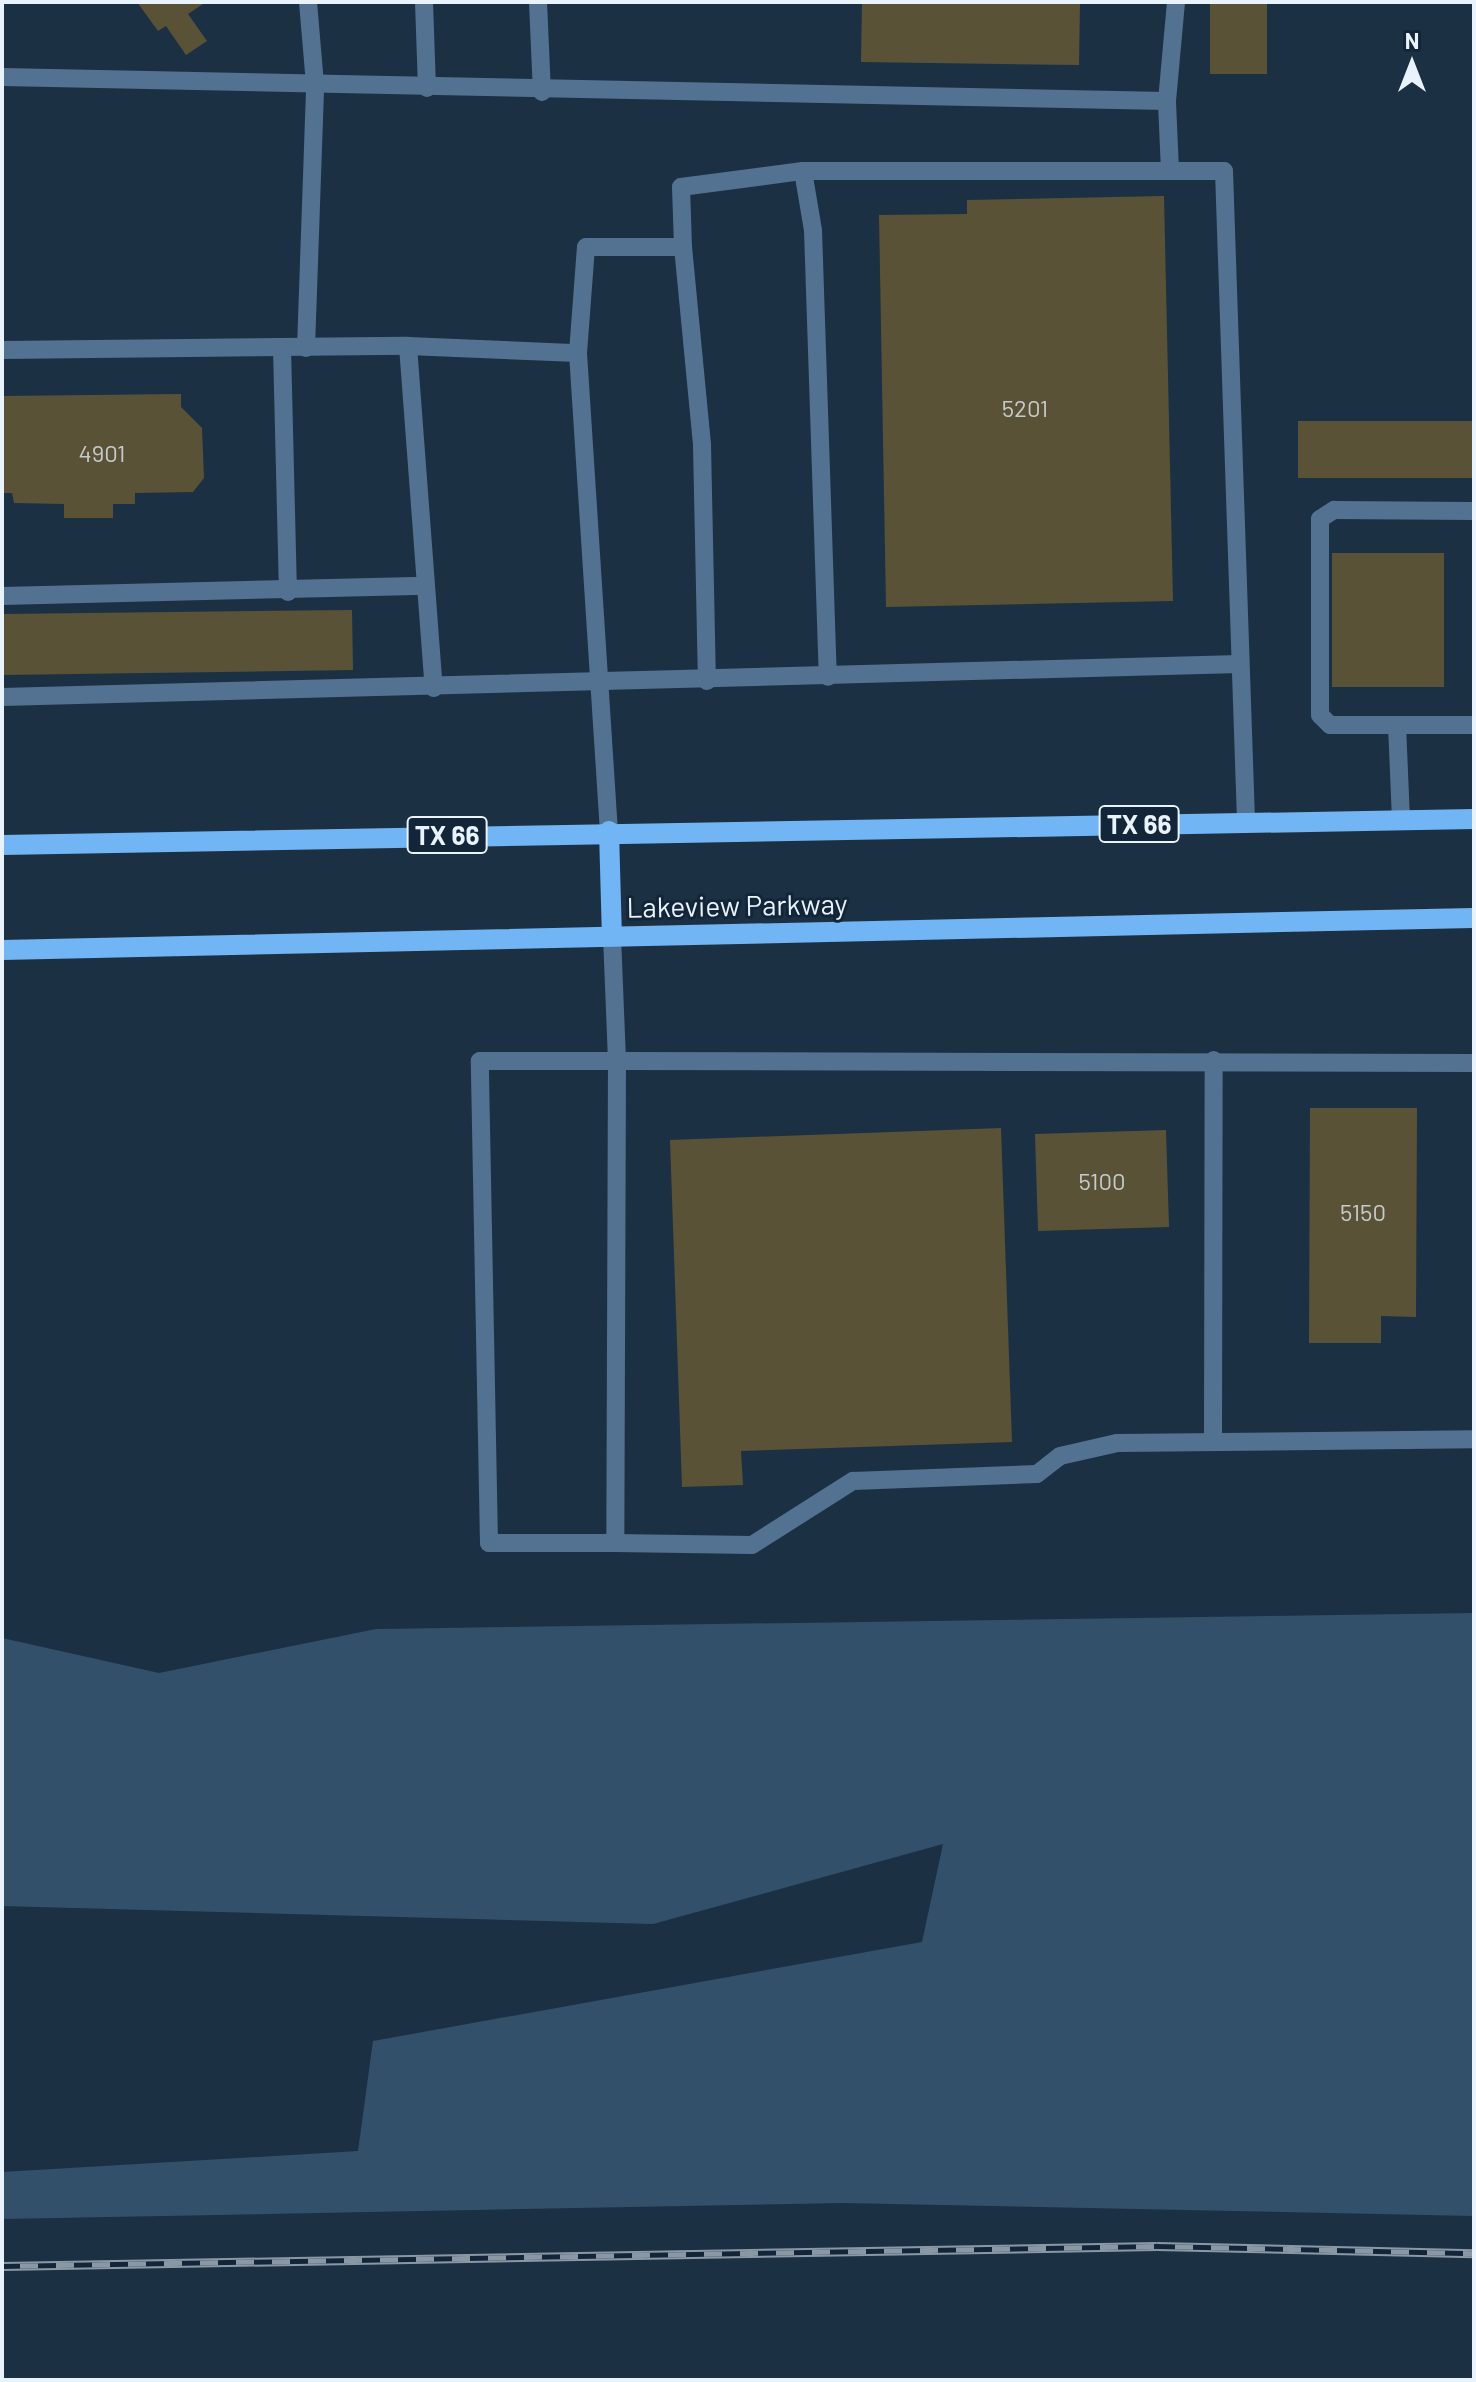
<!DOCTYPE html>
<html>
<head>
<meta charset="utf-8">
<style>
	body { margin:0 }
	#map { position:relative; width:1476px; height:2382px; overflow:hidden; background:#1c3043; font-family:Barlow,sans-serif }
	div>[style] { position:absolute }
	.green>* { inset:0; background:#33506b }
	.building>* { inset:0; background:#5a5236 }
	.service>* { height:18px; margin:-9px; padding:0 9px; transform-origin:9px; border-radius:9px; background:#537291 }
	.primary>* { height:20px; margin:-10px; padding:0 10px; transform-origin:10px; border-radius:10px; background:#72b5f4 }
	.rail>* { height:9px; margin-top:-4.5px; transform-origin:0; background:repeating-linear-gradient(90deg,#132639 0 18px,#8a98a6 0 36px); box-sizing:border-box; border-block:2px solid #8a98a6 }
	span { translate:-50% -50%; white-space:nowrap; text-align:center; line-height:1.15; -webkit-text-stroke:6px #132639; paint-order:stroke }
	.number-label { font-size:24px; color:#c5cbcb }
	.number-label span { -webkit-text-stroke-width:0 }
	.shield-label span { padding:2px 6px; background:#132639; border:2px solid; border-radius:6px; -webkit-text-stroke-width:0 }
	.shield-label { font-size:26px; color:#e9f3fd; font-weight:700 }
	.street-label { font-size:28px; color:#e9f3fd }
	.frame { position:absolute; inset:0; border:4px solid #e9f3fd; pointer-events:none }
	.north { position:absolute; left:1372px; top:24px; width:80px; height:80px; -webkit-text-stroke:6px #132639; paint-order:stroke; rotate:0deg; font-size:22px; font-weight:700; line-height:32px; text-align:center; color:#e9f3fd }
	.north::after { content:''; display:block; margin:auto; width:28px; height:36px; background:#e9f3fd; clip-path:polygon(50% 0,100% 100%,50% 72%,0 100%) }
</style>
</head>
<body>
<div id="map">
	<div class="green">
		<i style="clip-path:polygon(1474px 1613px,1474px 2216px,843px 2203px,2px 2219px,2px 2172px,358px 2151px,373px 2041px,922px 1942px,943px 1844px,653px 1924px,2px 1906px,2px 1638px,159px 1673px,376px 1629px)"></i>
	</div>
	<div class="building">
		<i style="clip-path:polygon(137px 2px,206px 2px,188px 14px,207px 41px,186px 55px,166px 26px,158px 31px)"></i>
		<i style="clip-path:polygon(862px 2px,1080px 2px,1079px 65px,861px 62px)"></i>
		<i style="clip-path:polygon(1210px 2px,1267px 2px,1267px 74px,1210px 74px)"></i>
		<i style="clip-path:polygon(1164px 196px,1173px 601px,886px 607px,879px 215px,967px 214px,967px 200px)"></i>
		<i style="clip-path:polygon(181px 394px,181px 407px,202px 428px,204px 478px,193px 492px,135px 493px,135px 504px,113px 504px,113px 518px,64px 518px,64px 504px,14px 503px,12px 493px,2px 493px,2px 396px)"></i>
		<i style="clip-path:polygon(1298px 421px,1474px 421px,1474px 478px,1298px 478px)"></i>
		<i style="clip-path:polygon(1332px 553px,1444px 553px,1444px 687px,1332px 687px)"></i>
		<i style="clip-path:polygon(352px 610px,353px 670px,2px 675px,2px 614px)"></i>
		<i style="clip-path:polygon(1310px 1108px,1417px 1108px,1416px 1317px,1381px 1316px,1381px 1343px,1309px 1343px)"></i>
		<i style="clip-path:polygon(1001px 1128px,1012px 1442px,741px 1451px,743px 1485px,682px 1487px,670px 1140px)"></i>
		<i style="clip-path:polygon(1166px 1130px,1169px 1227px,1038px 1231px,1035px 1134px)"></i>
	</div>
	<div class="service">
		<i style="left:424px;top:2px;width:86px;rotate:88deg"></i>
		<i style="left:538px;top:2px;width:90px;rotate:87.5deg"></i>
		<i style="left:2px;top:77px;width:1165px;rotate:1.18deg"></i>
		<i style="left:803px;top:171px;width:60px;rotate:80.4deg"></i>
		<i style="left:813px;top:230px;width:447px;rotate:88.1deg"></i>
		<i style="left:1170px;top:171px;width:70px;rotate:-92.5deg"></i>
		<i style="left:1167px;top:101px;width:99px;rotate:-84.8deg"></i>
		<i style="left:683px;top:247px;width:199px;rotate:84.5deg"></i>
		<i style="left:702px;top:445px;width:236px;rotate:88.8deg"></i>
		<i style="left:408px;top:346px;width:343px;rotate:85.7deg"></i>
		<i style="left:282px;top:348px;width:244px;rotate:88.6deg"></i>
		<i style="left:306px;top:348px;width:264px;rotate:-88deg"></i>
		<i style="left:315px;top:84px;width:82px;rotate:-94.9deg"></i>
		<i style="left:2px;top:350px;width:406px;rotate:-0.6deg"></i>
		<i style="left:408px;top:346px;width:170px;rotate:2.4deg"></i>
		<i style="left:578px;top:353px;width:106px;rotate:-85.7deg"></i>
		<i style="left:586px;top:247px;width:97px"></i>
		<i style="left:683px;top:247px;width:60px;rotate:-91.9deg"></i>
		<i style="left:681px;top:187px;width:123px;rotate:-7.5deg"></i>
		<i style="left:803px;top:171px;width:421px"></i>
		<i style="left:1224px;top:171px;width:651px;rotate:88.06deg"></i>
		<i style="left:578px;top:353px;width:479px;rotate:86.3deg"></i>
		<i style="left:2px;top:596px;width:424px;rotate:-1.4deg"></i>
		<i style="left:2px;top:697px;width:1238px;rotate:-1.53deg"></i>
		<i style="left:1397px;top:725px;width:77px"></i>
		<i style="left:1401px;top:820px;width:95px;rotate:-92.4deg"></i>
		<i style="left:1397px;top:725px;width:67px;rotate:180deg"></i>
		<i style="left:1330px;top:725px;width:14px;rotate:-135deg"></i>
		<i style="left:1320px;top:715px;width:196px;rotate:-90deg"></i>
		<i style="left:1320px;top:519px;width:17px;rotate:-33deg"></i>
		<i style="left:1334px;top:510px;width:140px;rotate:0.4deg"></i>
		<i style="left:612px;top:936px;width:125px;rotate:87.7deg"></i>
		<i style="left:617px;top:1061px;width:857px;rotate:0.13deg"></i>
		<i style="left:1213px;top:1442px;width:382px;rotate:-89.9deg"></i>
		<i style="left:615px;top:1543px;width:126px;rotate:180deg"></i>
		<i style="left:489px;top:1543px;width:482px;rotate:-91.1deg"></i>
		<i style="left:480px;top:1061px;width:137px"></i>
		<i style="left:617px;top:1061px;width:482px;rotate:90.2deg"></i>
		<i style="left:615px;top:1543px;width:137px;rotate:0.8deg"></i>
		<i style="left:752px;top:1545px;width:120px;rotate:-32.4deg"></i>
		<i style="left:853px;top:1481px;width:184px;rotate:-2.2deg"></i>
		<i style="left:1037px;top:1474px;width:29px;rotate:-38deg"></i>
		<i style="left:1060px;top:1456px;width:58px;rotate:-12.8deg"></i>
		<i style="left:1117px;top:1443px;width:357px;rotate:-0.6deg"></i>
	</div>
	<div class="primary">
		<i style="left:609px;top:831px;width:105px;rotate:88.4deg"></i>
		<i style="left:2px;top:845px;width:1472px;rotate:-1.01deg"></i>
		<i style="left:2px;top:950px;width:1472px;rotate:-1.25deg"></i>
	</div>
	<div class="rail">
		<i style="left:2px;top:2266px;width:1155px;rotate:-0.99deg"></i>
		<i style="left:1157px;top:2246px;width:317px;rotate:1.3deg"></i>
	</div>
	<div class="number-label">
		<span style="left:1025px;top:408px">5201</span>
		<span style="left:102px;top:453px">4901</span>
		<span style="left:1102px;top:1181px">5100</span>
		<span style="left:1363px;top:1212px">5150</span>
	</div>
	<div class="shield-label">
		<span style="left:1139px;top:824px">TX 66</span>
		<span style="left:447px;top:835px">TX 66</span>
	</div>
	<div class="street-label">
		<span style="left:737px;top:905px;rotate:-1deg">Lakeview Parkway</span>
	</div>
	<div class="frame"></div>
	<div class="north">N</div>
</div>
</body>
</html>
